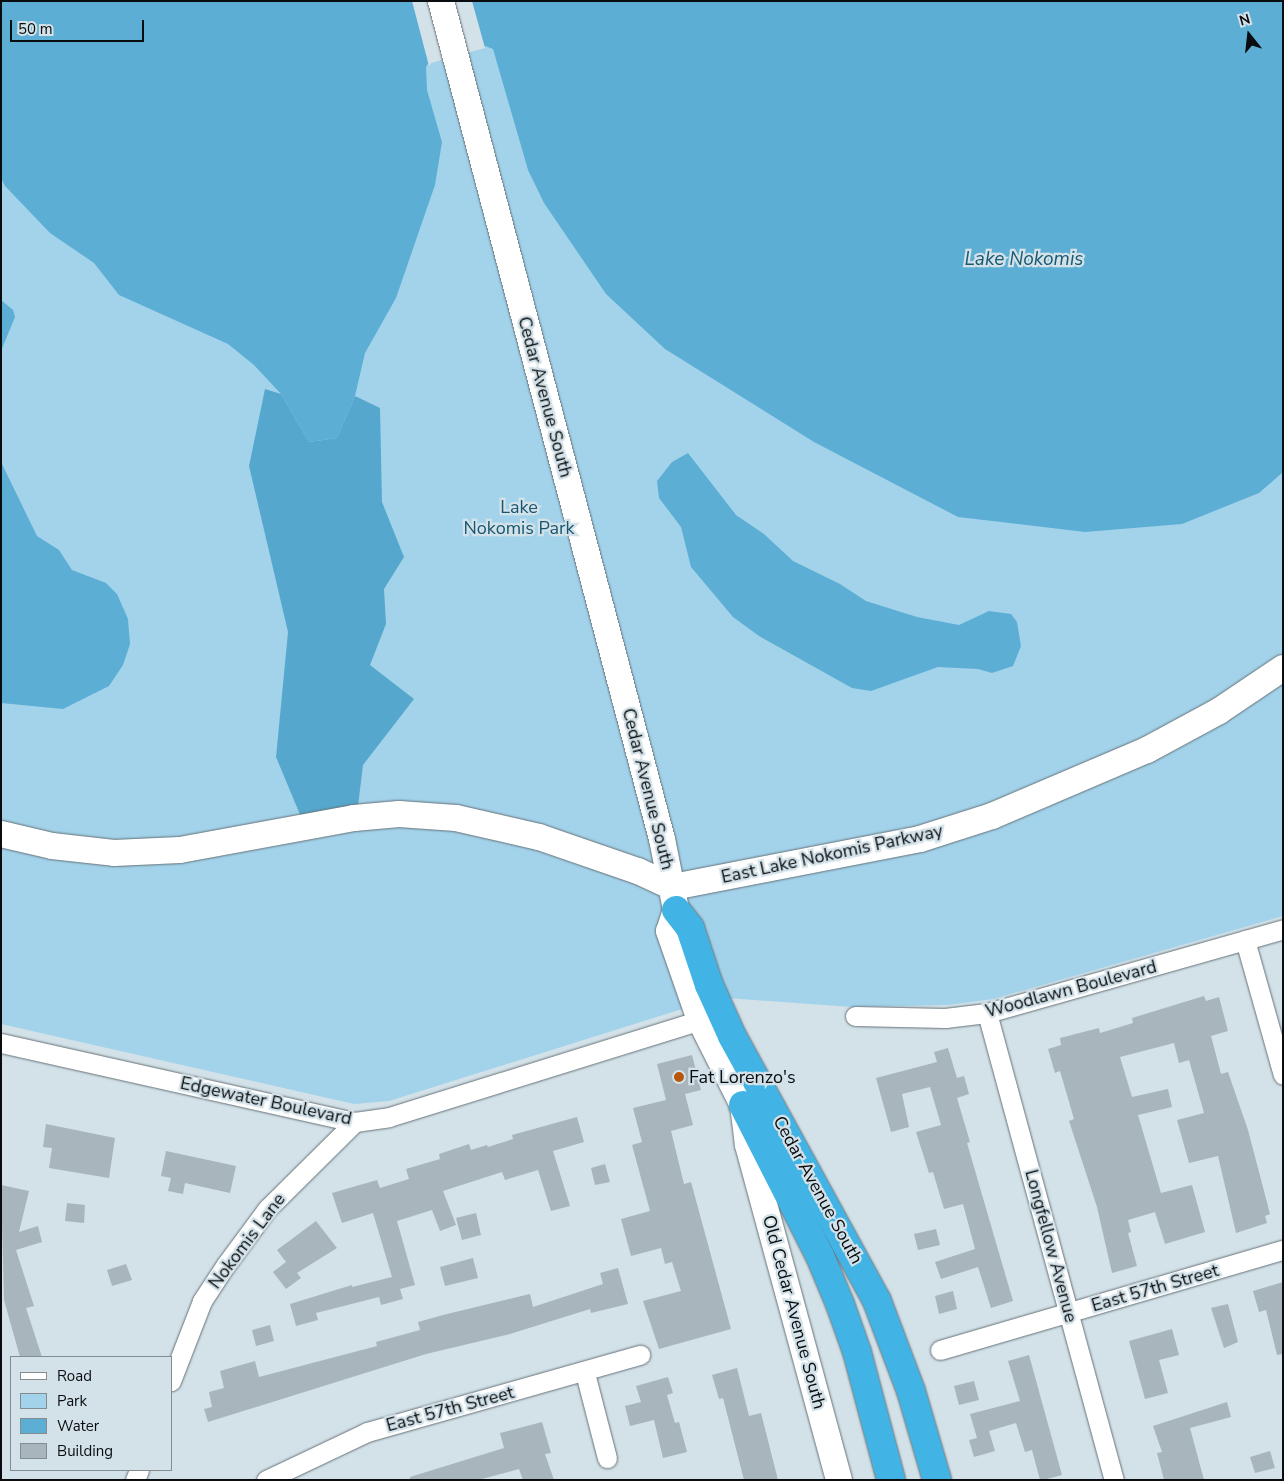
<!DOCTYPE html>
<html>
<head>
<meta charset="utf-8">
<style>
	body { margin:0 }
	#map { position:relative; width:1284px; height:1481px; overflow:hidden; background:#d3e1e8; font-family:"Nunito Sans",sans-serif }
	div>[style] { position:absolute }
	.green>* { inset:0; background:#a3d3eb }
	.forest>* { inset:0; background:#56a7cd }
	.water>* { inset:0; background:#5daed4 }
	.pier>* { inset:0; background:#d3e1e8 }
	.building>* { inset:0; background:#a8b5bc }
	.roads { filter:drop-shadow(0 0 1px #667278) drop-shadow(0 0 1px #667278) }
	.street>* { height:19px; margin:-9.5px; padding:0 9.5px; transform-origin:9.5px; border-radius:9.5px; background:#fff }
	.secondary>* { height:26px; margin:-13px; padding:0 13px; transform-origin:13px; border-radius:13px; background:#fff }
	.highway>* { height:28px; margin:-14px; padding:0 14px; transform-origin:14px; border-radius:14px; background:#41b4e5 }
	.dots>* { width:14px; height:14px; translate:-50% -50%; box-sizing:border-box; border:2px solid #d3e1e8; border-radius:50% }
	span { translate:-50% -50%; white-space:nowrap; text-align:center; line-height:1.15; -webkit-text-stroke:4.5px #d3e1e8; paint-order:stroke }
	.street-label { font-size:18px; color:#090d0f }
	.park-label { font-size:18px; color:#165671 }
	.poi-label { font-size:18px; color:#090d0f }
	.left { translate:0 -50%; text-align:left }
	.water-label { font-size:19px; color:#175872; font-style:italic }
	.frame { position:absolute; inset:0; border:2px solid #090d0f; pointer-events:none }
	.legend { position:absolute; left:10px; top:1356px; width:162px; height:115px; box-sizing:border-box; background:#d3e1e8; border:1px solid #828c91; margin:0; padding:6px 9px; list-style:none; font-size:15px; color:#090d0f }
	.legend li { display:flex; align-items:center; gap:10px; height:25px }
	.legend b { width:25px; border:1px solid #828c91 }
	.north { position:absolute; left:1224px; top:10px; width:50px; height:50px; -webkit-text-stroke:4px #d3e1e8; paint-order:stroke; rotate:344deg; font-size:14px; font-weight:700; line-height:20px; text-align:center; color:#090d0f }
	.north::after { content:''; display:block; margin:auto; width:18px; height:22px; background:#090d0f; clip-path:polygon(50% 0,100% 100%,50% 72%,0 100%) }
	.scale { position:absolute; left:10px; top:20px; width:134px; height:22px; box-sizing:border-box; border:2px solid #090d0f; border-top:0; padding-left:6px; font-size:15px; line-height:18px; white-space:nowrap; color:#090d0f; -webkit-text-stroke:4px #d3e1e8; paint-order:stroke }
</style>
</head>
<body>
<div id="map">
	<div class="green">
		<i style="clip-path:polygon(1px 1px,1283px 1px,1283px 916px,993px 999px,948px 1005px,852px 1007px,727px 998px,679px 1010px,389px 1101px,354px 1104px,1px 1024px)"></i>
	</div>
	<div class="forest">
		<i style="clip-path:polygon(265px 389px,281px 394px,309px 442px,337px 438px,355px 396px,380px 408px,382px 502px,404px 557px,384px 589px,386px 624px,370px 665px,414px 699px,363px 765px,358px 806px,301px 817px,276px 757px,288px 632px,249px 466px)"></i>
	</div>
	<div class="water">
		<i style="clip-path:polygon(1px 1px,1283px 1px,1283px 472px,1259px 493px,1182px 524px,1085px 532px,958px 517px,814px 442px,665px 349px,606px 294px,544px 203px,528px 170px,493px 49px,485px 46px,430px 61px,426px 67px,427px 90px,442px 142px,435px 185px,396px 298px,365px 353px,355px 396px,337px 438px,309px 442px,281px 394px,254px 365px,228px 344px,119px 295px,94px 263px,50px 233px,5px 186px,1px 178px)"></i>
		<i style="clip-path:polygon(1px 300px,13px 310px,15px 317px,1px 351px)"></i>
		<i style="clip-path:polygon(688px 453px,736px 515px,764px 534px,793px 561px,840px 584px,866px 601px,917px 617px,959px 625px,989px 611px,1011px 614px,1017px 622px,1021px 646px,1013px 666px,992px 673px,978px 669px,938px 667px,871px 691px,852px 688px,759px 636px,733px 617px,691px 567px,681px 527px,659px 498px,657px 481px,672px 462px)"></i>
		<i style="clip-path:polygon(1px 462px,37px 536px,59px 550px,72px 570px,106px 583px,117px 594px,128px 619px,130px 644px,123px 665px,109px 686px,63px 709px,1px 703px)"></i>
	</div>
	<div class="pier">
		<i style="clip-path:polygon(412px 1px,472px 1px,485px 48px,431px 63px,429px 66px)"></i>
	</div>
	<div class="building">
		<i style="clip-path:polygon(1204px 996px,1206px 1001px,1219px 997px,1228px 1031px,1211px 1036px,1221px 1074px,1228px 1072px,1248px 1130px,1270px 1214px,1265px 1216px,1267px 1223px,1236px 1233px,1218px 1156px,1189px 1163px,1177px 1120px,1204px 1113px,1189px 1060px,1179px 1063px,1174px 1043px,1120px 1057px,1132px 1097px,1168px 1089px,1172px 1107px,1138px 1115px,1161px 1193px,1192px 1185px,1205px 1232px,1165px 1244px,1155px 1212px,1128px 1220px,1131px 1232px,1128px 1233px,1137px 1266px,1112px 1273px,1097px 1207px,1069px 1121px,1074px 1119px,1060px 1071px,1055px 1073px,1048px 1049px,1061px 1045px,1060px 1038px,1099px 1028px,1100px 1033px,1133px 1023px,1132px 1018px)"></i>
		<i style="clip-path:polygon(948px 1048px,957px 1078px,964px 1076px,969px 1094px,957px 1098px,970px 1142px,967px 1143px,1013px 1301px,991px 1308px,978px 1267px,941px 1279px,935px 1262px,975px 1249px,963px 1204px,944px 1209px,933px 1172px,929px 1173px,916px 1132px,941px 1125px,930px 1087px,902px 1094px,909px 1127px,891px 1132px,876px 1078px,937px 1062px,934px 1052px)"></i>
		<i style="clip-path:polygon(692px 1055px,701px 1090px,685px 1094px,693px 1125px,671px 1131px,684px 1184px,691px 1182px,731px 1329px,659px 1349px,643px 1301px,681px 1291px,672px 1262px,665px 1264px,661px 1248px,631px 1256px,621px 1219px,650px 1211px,632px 1145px,642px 1142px,633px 1108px,666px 1100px,657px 1064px)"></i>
		<i style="clip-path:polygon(577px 1117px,584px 1142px,553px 1151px,570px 1206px,551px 1211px,538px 1170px,505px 1180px,502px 1172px,443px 1191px,456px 1225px,440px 1231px,432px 1210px,397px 1221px,415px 1285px,400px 1289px,403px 1299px,381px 1305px,379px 1297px,316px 1313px,318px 1320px,296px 1326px,290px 1304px,352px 1285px,352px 1287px,392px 1277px,373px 1213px,342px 1223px,332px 1193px,377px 1180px,380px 1188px,409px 1179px,406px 1169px,440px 1159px,439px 1154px,469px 1144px,471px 1150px,487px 1145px,488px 1147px,513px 1139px,512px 1135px)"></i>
		<i style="clip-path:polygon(46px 1124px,115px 1138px,109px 1178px,49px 1168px,52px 1148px,43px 1147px)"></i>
		<i style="clip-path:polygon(166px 1151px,236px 1166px,230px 1193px,185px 1183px,183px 1194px,168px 1191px,171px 1178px,161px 1176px)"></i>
		<i style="clip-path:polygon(605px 1164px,610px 1182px,595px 1185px,591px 1168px)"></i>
		<i style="clip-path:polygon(1px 1185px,29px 1191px,19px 1232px,38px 1226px,42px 1242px,16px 1250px,34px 1306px,26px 1308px,42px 1357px,20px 1357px,4px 1300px)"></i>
		<i style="clip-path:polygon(67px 1203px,85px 1205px,84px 1223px,65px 1221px)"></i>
		<i style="clip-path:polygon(476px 1213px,481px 1235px,462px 1240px,456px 1218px)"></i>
		<i style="clip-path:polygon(316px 1221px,337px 1248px,297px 1273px,301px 1278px,286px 1289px,273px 1272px,286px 1262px,277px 1250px)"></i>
		<i style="clip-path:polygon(936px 1229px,940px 1245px,918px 1250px,914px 1234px)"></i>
		<i style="clip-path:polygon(473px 1258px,478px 1278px,445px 1286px,440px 1267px)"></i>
		<i style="clip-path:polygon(126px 1264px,132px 1280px,112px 1286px,107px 1270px)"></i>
		<i style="clip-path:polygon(618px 1268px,628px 1304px,591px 1313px,590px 1309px,510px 1334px,426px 1354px,208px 1422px,204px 1409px,212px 1407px,209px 1392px,224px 1388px,220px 1371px,255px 1361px,259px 1377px,377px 1346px,376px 1342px,420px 1330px,418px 1322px,443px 1315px,530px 1294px,533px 1307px,603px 1284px,600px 1273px)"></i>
		<i style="clip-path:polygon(1283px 1282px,1283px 1354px,1277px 1355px,1266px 1310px,1259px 1312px,1253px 1291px)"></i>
		<i style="clip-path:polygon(953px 1291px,957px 1309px,939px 1314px,935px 1296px)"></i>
		<i style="clip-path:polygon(1228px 1304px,1238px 1342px,1224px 1348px,1211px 1308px)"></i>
		<i style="clip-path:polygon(270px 1325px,274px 1341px,256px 1346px,252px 1330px)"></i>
		<i style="clip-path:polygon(1172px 1329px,1179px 1355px,1159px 1360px,1168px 1393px,1145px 1399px,1129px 1341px)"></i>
		<i style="clip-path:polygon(1029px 1355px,1062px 1475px,1043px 1480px,1040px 1480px,1032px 1450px,1025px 1452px,1016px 1423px,989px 1431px,995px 1451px,974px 1457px,969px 1440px,977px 1438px,970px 1414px,1020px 1401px,1008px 1361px)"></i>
		<i style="clip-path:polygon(737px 1368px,749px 1416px,761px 1413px,778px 1480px,744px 1480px,723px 1398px,719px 1399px,712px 1375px)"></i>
		<i style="clip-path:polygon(668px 1377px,673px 1393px,667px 1395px,675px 1423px,679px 1422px,687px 1452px,663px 1458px,654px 1420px,630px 1426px,625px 1406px,641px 1402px,636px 1386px)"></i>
		<i style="clip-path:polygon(974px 1381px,979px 1400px,959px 1405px,954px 1386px)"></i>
		<i style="clip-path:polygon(1227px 1402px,1231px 1417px,1190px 1428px,1204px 1480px,1164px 1480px,1157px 1453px,1162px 1452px,1153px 1426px)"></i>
		<i style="clip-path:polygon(542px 1422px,551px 1453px,545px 1454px,554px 1480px,523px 1480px,519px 1469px,478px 1480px,410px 1480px,410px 1477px,504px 1448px,500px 1433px)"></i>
		<i style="clip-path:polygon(1270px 1451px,1275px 1468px,1255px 1473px,1250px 1457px)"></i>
	</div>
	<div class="roads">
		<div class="street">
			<i style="left:1245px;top:940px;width:140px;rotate:74.3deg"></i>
			<i style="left:987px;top:1013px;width:484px;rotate:74.8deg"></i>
			<i style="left:855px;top:1016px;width:90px;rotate:1.3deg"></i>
			<i style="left:945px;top:1018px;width:42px;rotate:-6.8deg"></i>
			<i style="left:987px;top:1013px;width:308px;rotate:-15.8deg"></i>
			<i style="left:1px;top:1043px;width:363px;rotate:12.6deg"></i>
			<i style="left:355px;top:1122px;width:34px;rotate:-8deg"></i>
			<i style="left:389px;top:1117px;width:326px;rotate:-17.3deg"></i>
			<i style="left:940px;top:1350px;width:357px;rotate:-16.3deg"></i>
			<i style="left:585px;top:1373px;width:88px;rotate:75.5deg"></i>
			<i style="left:171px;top:1381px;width:86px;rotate:-68.8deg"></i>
			<i style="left:202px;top:1301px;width:42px;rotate:-56.7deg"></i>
			<i style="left:225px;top:1266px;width:71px;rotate:-53.6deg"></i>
			<i style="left:267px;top:1209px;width:124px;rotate:-44.7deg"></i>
			<i style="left:135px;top:1480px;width:11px;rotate:-68deg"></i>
			<i style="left:266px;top:1480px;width:112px;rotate:-25.4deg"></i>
			<i style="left:367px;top:1432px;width:284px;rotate:-15.8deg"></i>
		</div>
		<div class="secondary">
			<i style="left:441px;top:1px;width:867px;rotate:75.23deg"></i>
			<i style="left:662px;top:839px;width:72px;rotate:78.8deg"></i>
			<i style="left:676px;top:910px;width:22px;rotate:108deg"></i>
			<i style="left:669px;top:931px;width:94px;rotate:70.8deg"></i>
			<i style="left:700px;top:1020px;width:95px;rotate:63.2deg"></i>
			<i style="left:743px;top:1105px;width:40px;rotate:82.9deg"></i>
			<i style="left:748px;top:1145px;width:347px;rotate:74.8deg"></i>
			<i style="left:1px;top:834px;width:52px;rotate:13.2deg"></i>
			<i style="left:52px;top:846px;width:62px;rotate:6.4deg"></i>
			<i style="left:114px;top:853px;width:66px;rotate:-2.6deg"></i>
			<i style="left:180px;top:850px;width:177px;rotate:-10.4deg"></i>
			<i style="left:354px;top:818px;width:45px;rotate:-5.1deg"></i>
			<i style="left:399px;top:814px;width:57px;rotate:4deg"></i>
			<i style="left:456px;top:818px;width:85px;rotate:12.9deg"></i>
			<i style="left:539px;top:837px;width:105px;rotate:19deg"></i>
			<i style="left:638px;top:871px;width:38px;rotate:25deg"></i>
			<i style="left:673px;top:887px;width:252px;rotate:-11deg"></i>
			<i style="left:920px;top:839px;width:76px;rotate:-17.7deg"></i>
			<i style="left:992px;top:816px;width:168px;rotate:-23.1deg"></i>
			<i style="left:1147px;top:750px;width:82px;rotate:-28.4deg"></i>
			<i style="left:1219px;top:711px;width:77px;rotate:-33.9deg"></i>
		</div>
		<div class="highway">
			<i style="left:676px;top:910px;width:23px;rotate:52deg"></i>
			<i style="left:690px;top:928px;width:60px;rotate:71.6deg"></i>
			<i style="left:709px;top:985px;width:56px;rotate:65.7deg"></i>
			<i style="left:732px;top:1036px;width:302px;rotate:61.3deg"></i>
			<i style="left:877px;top:1301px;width:96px;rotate:69.3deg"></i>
			<i style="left:911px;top:1391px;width:93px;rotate:73.7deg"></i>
			<i style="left:743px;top:1105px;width:169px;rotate:63deg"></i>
			<i style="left:820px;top:1256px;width:52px;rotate:67.4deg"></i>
			<i style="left:840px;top:1304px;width:51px;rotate:70.5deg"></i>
			<i style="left:857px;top:1352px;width:132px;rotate:75.1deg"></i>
		</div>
	</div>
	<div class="dots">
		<i style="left:679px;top:1077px;background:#b6570c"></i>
	</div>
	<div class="street-label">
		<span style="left:545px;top:397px;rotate:75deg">Cedar Avenue South</span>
		<span style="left:648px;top:789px;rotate:76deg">Cedar Avenue South</span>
		<span style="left:832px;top:854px;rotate:-12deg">East Lake Nokomis Parkway</span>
		<span style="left:1071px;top:989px;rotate:-15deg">Woodlawn Boulevard</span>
		<span style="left:266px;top:1101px;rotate:12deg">Edgewater Boulevard</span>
		<span style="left:818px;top:1190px;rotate:61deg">Cedar Avenue South</span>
		<span style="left:247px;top:1241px;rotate:-53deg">Nokomis Lane</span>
		<span style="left:1051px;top:1246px;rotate:75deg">Longfellow Avenue</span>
		<span style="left:1155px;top:1288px;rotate:-16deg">East 57th Street</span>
		<span style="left:794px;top:1312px;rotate:75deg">Old Cedar Avenue South</span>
		<span style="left:450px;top:1409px;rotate:-15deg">East 57th Street</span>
	</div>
	<div class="park-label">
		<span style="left:519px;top:518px">Lake<br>Nokomis Park</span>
	</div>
	<div class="poi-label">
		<span class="left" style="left:689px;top:1077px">Fat Lorenzo's</span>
	</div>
	<div class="water-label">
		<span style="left:1024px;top:260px">Lake Nokomis</span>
	</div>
	<div class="frame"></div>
	<ul class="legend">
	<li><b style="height:6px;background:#fff"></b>Road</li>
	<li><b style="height:14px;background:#a3d3eb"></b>Park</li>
	<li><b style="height:14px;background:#5daed4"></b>Water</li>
	<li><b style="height:14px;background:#a8b5bc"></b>Building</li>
	</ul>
	<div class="north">N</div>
	<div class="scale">50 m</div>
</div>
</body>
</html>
